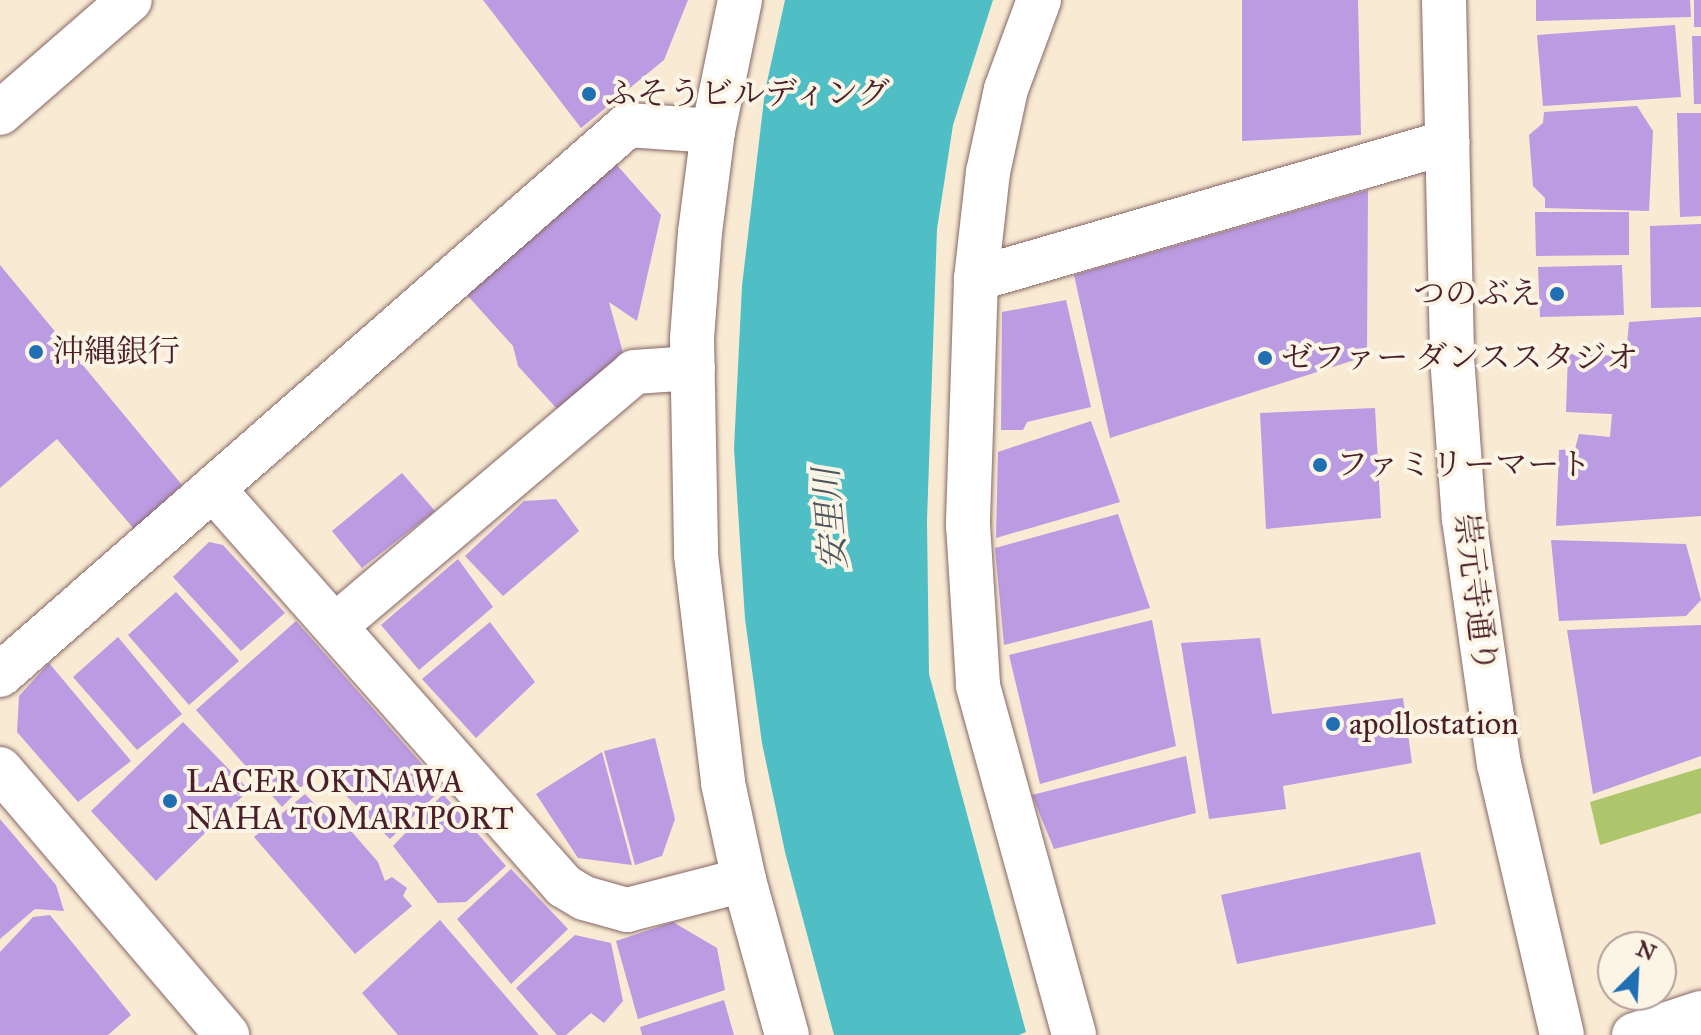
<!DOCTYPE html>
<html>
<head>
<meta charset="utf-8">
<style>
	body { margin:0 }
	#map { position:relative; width:1701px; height:1035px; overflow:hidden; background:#f8ead3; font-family:"IM FELL Great Primer","Noto Serif JP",serif }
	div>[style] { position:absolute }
	.green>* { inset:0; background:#adc66b }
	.water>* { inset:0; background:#4fbec5 }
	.building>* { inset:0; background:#bb9be1 }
	.roads { filter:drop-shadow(0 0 2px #876666) drop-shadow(0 0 2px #876666) }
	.street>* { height:44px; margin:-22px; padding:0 22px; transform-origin:22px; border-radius:22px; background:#fff }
	.primary>* { height:44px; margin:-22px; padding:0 22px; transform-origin:22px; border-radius:22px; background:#fff }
	.highway>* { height:44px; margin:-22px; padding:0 22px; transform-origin:22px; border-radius:22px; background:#fff }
	.dots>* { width:22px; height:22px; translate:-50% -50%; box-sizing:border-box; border:4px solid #fcf5e5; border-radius:50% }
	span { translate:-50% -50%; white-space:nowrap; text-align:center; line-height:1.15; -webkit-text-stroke:8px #fcf5e5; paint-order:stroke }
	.poi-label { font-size:32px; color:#4a1f2b }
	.left { translate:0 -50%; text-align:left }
	.right { translate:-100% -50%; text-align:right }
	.street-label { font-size:32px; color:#4a1f2b }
	.water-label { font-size:34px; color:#4c5761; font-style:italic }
	.north { position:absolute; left:1597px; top:931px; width:80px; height:80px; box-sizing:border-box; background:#fcf5e5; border:2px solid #b59f9b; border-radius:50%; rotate:24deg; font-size:22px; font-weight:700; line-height:32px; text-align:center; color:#4a1f2b }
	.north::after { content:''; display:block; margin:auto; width:28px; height:36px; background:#1f6fb2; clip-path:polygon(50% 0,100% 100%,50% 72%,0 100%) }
</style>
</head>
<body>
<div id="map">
	<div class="green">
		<i style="clip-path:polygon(1701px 768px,1701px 813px,1600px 845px,1590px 802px)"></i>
	</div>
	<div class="water">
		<i style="clip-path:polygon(785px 0,993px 0,953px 125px,937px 229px,927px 521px,929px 674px,1026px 1032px,1019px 1035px,834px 1035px,785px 852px,762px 743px,745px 619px,734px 448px,742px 286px,765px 91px)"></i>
	</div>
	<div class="building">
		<i style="clip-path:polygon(483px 0,688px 0,664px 60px,581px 128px)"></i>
		<i style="clip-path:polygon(1242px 0,1358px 0,1361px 135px,1242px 141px)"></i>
		<i style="clip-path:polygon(1536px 0,1690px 0,1691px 17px,1536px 21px)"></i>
		<i style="clip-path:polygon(1694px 0,1701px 0,1701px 27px,1694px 27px)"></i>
		<i style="clip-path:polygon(1675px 25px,1681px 97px,1543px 106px,1537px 35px)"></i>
		<i style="clip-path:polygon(1692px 36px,1701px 36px,1701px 104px,1694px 104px)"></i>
		<i style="clip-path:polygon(1637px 106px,1653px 131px,1649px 211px,1545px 208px,1545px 198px,1533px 186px,1529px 135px,1543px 123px,1544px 112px)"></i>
		<i style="clip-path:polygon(1677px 113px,1701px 113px,1701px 216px,1680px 217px)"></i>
		<i style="clip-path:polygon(616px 164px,661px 215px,637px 321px,609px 302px,623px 353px,558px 410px,518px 366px,513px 346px,467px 295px)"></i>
		<i style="clip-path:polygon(1368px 190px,1367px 356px,1110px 438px,1074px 275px)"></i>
		<i style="clip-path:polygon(1535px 212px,1629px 212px,1629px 255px,1536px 256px)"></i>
		<i style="clip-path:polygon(1701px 224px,1701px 307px,1651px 308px,1650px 226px)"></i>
		<i style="clip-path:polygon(0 265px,182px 485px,134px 529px,57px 439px,0 488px)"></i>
		<i style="clip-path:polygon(1622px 265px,1624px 315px,1540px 317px,1538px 267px)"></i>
		<i style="clip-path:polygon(1066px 300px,1091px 407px,1027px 422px,1023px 430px,1001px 430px,1002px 312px)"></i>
		<i style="clip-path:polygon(1701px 317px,1701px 516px,1556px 526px,1559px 450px,1575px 449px,1579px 434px,1610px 437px,1612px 414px,1566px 412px,1568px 354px,1626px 356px,1629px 322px)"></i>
		<i style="clip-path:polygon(1375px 408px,1381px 518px,1266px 529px,1260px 413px)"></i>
		<i style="clip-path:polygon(1091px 421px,1120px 502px,996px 538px,998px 452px)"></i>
		<i style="clip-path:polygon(402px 473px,435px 511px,362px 568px,332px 531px)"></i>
		<i style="clip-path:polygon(556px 499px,579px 531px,503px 596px,465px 556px,524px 501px)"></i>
		<i style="clip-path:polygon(1118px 514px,1150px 608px,1004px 645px,995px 548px)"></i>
		<i style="clip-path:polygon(1551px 540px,1686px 544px,1701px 600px,1686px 616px,1559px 621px)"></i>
		<i style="clip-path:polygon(209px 542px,223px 545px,285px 613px,241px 651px,173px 577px)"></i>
		<i style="clip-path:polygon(458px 559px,493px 607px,419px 670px,381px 625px)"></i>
		<i style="clip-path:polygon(176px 592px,239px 661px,189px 705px,128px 635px)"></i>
		<i style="clip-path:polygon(1152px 620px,1176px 746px,1040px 784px,1009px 655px)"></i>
		<i style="clip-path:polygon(296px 621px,443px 788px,390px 839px,319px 769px,282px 807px,196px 710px)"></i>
		<i style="clip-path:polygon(490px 622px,535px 682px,476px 738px,422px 679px)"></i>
		<i style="clip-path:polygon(1701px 625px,1701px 756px,1593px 794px,1567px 630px)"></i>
		<i style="clip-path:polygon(118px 637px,182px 714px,137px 750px,73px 677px)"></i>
		<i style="clip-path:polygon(1260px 638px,1272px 714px,1403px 698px,1412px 763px,1283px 786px,1286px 809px,1209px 819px,1181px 643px)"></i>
		<i style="clip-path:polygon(49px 663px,131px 761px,78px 802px,17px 732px,19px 696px)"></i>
		<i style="clip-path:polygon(183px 722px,249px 790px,156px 881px,91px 811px)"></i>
		<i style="clip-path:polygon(655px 738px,675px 819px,662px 856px,635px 865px,604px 751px)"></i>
		<i style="clip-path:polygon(602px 752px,632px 865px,578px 858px,536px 794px)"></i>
		<i style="clip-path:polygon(1186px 756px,1196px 813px,1054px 849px,1032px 795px)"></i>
		<i style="clip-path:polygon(305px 794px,342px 832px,351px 831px,378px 862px,385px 881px,392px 877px,407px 888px,403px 896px,412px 906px,355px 954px,254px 837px)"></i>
		<i style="clip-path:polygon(443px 794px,506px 866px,466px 902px,438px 903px,393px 846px)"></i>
		<i style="clip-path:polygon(0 819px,56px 885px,64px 911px,35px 909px,0 939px)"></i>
		<i style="clip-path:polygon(1420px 852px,1436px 924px,1237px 964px,1221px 895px)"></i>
		<i style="clip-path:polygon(511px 869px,568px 929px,511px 984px,457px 919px)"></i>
		<i style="clip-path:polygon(50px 915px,131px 1015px,108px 1035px,0 1035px,0 952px,33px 917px)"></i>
		<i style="clip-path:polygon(440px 920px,539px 1035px,398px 1035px,362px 993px)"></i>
		<i style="clip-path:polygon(673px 922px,717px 948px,725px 990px,638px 1019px,616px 941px)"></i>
		<i style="clip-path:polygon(575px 935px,611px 943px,623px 1001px,604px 1023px,591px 1013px,566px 1035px,557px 1035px,516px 988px)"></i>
		<i style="clip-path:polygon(724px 1000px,734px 1035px,642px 1035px,640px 1027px)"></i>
	</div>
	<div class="roads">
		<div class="street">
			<i style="left:740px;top:0;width:134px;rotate:101.6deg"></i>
			<i style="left:713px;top:131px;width:102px;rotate:97.3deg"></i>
			<i style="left:700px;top:232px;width:106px;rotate:94.3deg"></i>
			<i style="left:692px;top:338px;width:217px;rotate:88.9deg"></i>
			<i style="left:696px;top:555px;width:230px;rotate:83.2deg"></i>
			<i style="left:723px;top:783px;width:99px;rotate:77.8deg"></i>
			<i style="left:744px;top:880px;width:161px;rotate:74.5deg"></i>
			<i style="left:1039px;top:0;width:95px;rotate:110.3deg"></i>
			<i style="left:1006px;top:89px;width:85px;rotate:102.2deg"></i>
			<i style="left:988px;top:172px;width:108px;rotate:96.4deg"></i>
			<i style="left:976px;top:279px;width:246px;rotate:91.9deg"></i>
			<i style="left:968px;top:525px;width:161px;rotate:86.4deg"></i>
			<i style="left:978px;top:686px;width:362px;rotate:74.6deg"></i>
			<i style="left:976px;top:279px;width:491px;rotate:-16.2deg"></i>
			<i style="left:214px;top:490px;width:529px;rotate:48.53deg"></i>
			<i style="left:564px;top:886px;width:23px;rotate:31deg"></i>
			<i style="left:584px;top:898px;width:45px;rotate:15.6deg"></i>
			<i style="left:627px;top:910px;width:121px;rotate:-14.4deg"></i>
			<i style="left:335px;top:626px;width:392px;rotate:-40.3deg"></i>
			<i style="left:634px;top:372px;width:59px;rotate:-3.9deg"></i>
			<i style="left:0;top:675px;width:835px;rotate:-41.21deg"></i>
			<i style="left:628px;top:125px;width:85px;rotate:4deg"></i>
			<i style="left:0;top:769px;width:350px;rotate:49.5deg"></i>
			<i style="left:1634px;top:1035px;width:71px;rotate:-18.2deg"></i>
		</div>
		<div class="primary">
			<i style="left:1444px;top:0;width:357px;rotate:88.7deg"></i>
			<i style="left:1452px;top:357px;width:162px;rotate:85.8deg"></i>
			<i style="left:1464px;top:519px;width:247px;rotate:81.9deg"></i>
			<i style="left:1499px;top:764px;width:278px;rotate:76.9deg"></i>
		</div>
		<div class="highway">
			<i style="left:0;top:113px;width:172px;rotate:-41deg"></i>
		</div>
	</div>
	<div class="dots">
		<i style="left:589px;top:94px;background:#1f6fb2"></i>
		<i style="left:1557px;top:294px;background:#1f6fb2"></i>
		<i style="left:36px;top:352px;background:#1f6fb2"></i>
		<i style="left:1265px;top:358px;background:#1f6fb2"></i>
		<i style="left:1320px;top:465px;background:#1f6fb2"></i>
		<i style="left:1333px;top:724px;background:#1f6fb2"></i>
		<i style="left:170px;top:801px;background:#1f6fb2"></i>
	</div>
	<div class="poi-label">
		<span class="left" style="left:605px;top:94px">ふそうビルディング</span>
		<span class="right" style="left:1541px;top:294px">つのぶえ</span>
		<span class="left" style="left:52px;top:352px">沖縄銀行</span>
		<span class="left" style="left:1281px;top:358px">ゼファー ダンススタジオ</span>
		<span class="left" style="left:1336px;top:465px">ファミリーマート</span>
		<span class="left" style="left:1349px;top:724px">apollostation</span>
		<span class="left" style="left:186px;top:801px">LACER OKINAWA<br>NAHA TOMARIPORT</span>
	</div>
	<div class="street-label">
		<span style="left:1475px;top:593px;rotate:83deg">崇元寺通り</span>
	</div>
	<div class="water-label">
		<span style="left:830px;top:519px;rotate:-95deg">安里川</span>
	</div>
	<div class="north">N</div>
</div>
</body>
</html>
